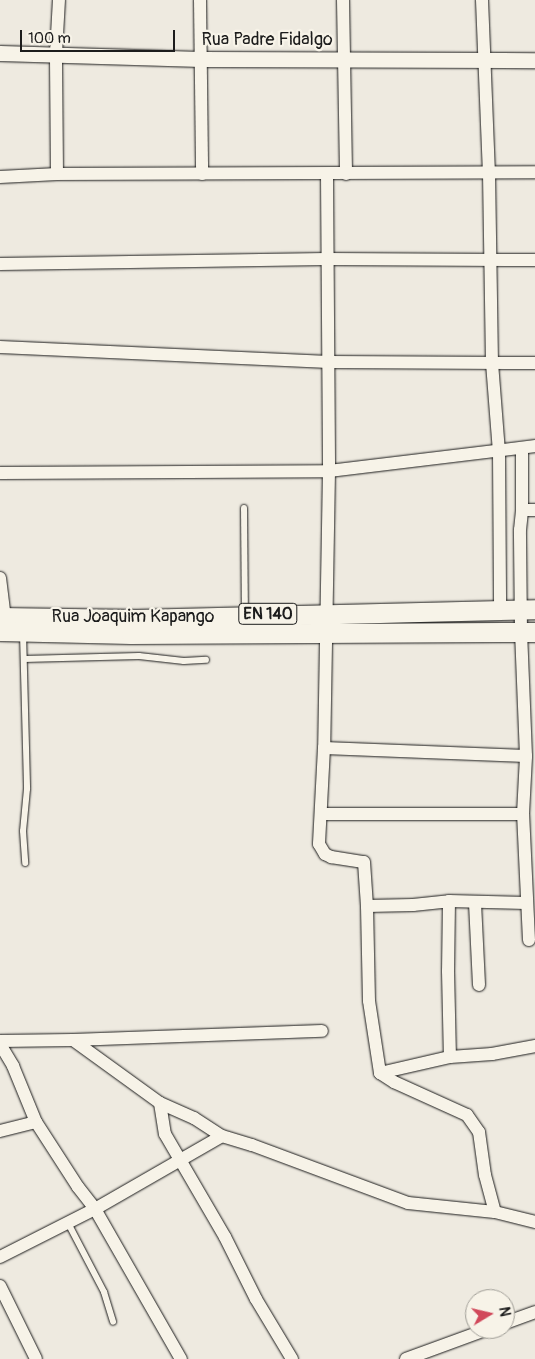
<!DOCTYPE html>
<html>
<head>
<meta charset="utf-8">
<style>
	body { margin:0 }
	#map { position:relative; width:535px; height:1359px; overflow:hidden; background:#eeeae0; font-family:Pangolin,sans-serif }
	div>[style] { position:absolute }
	.roads { filter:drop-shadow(0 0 1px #1c1c1c) drop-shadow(0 0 1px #1c1c1c) }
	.service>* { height:6px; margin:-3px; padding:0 3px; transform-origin:3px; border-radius:3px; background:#f7f3e8 }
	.minor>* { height:12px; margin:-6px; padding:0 6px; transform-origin:6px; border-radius:6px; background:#f7f3e8 }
	.tertiary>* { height:15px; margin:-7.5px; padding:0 7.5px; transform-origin:7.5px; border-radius:7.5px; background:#f7f3e8 }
	.primary>* { height:19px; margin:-9.5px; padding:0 9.5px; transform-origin:9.5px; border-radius:9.5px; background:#f7f3e8 }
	span { translate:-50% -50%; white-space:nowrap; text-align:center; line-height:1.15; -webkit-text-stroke:4.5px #f7f3e8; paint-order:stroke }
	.shield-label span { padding:1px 4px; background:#f7f3e8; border:1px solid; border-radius:4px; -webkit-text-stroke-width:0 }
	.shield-label { font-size:16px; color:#1c1c1c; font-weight:700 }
	.street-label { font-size:18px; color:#1c1c1c }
	.north { position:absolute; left:465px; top:1289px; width:50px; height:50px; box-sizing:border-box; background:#f7f3e8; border:1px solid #9f9d96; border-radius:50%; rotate:81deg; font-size:14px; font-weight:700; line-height:20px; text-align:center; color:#1c1c1c }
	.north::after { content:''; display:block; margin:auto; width:18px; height:22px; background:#d1495b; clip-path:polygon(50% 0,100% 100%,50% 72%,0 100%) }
	.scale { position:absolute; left:20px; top:30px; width:155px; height:22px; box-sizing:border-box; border:2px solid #1c1c1c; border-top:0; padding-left:6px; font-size:15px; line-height:18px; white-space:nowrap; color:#1c1c1c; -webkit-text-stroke:4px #f7f3e8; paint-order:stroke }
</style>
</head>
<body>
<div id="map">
	<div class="roads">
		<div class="service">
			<i style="left:244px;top:508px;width:105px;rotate:89.5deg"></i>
			<i style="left:23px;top:633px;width:156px;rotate:88.5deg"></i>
			<i style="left:27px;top:789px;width:42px;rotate:95.4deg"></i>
			<i style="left:23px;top:831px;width:32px;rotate:86deg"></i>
			<i style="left:24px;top:659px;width:115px;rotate:-1.5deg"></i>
			<i style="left:139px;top:656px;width:45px;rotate:6.3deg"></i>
			<i style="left:184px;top:661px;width:22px;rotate:-3deg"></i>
			<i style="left:68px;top:1223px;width:78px;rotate:62.4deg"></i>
			<i style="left:104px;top:1292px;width:31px;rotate:73deg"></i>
		</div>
		<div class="minor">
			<i style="left:200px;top:0;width:174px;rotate:89.3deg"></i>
			<i style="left:343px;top:0;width:174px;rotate:89deg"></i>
			<i style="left:482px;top:0;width:173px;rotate:87.7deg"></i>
			<i style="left:489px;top:173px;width:190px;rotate:89.1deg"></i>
			<i style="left:492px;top:363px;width:89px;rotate:85.5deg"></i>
			<i style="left:499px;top:452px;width:159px;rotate:89.6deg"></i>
			<i style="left:57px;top:174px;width:121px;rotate:-90.5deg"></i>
			<i style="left:56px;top:53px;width:53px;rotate:-86.8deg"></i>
			<i style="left:327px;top:174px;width:297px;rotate:89.6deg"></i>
			<i style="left:329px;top:471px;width:277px;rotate:91deg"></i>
			<i style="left:324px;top:748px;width:96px;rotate:93deg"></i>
			<i style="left:319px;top:844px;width:12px;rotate:59deg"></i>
			<i style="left:325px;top:854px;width:7px;rotate:27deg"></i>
			<i style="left:331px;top:857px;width:33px;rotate:9deg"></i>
			<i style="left:364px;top:862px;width:44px;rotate:86.1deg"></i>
			<i style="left:367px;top:906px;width:46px;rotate:-1.2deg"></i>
			<i style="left:413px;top:905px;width:36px;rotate:-6deg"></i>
			<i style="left:449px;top:901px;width:77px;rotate:1.5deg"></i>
			<i style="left:0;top:177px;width:57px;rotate:-3deg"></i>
			<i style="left:57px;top:174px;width:478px;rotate:-0.2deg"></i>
			<i style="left:0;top:264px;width:326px;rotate:-0.9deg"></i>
			<i style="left:326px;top:259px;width:209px;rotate:0.3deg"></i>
			<i style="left:0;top:347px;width:329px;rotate:2.6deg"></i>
			<i style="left:329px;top:362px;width:206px;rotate:0.3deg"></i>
			<i style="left:0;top:473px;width:329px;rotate:-0.3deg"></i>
			<i style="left:329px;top:471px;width:208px;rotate:-6.9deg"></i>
			<i style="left:522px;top:510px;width:62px;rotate:-90deg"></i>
			<i style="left:0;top:578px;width:39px;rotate:83deg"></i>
			<i style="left:324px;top:748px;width:202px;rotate:2.3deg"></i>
			<i style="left:321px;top:814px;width:202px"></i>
			<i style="left:449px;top:901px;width:70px;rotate:90.8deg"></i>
			<i style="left:448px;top:971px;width:86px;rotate:88.7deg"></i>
			<i style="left:475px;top:903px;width:82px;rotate:87.2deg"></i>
			<i style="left:367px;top:906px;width:95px;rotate:88.8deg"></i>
			<i style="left:369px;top:1001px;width:73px;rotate:81.3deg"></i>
			<i style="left:380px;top:1073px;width:17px;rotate:33deg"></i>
			<i style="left:394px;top:1082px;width:80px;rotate:24.3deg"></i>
			<i style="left:467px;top:1115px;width:21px;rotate:55deg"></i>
			<i style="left:479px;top:1132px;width:43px;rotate:82.1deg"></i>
			<i style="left:485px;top:1175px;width:38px;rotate:75deg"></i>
			<i style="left:529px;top:940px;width:126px;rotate:-92.7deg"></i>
			<i style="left:523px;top:814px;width:58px;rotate:-87deg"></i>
			<i style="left:526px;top:756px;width:124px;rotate:-92.3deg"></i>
			<i style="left:521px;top:632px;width:102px;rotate:-90.6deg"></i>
			<i style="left:520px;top:530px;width:20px;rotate:-84deg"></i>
			<i style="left:522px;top:510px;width:13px"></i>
			<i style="left:73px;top:1040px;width:249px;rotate:-2.1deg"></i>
			<i style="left:0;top:1041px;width:73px;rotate:-0.8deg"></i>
			<i style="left:73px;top:1040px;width:107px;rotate:35.9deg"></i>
			<i style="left:160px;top:1103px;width:37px;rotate:24deg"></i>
			<i style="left:194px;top:1118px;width:33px;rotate:33deg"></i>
			<i style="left:222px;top:1136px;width:31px;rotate:17deg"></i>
			<i style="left:252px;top:1145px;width:166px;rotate:20.4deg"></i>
			<i style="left:408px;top:1203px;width:87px;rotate:5.9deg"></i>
			<i style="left:495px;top:1212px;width:41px;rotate:14deg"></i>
			<i style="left:0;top:1044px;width:26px;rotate:59deg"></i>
			<i style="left:13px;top:1066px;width:61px;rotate:67.7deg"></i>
			<i style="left:36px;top:1122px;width:77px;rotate:57.1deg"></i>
			<i style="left:78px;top:1187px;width:28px;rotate:52deg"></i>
			<i style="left:95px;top:1209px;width:173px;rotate:60.2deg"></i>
			<i style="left:380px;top:1073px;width:72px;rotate:-12.9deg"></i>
			<i style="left:450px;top:1057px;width:42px;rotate:-4.1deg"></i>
			<i style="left:492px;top:1054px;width:44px;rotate:-10.5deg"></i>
			<i style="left:160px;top:1103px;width:31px;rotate:81deg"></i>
			<i style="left:165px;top:1134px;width:119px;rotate:59.8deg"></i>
			<i style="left:225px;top:1237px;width:69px;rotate:63.4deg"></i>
			<i style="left:256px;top:1299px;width:70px;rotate:59deg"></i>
			<i style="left:0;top:1131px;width:37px;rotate:-14deg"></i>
			<i style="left:0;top:1257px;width:106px;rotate:-26.8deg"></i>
			<i style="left:95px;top:1209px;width:146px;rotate:-29.9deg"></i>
			<i style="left:0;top:1286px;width:81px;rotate:63.7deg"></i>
			<i style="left:505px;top:1323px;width:32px;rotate:-20deg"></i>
			<i style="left:406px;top:1359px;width:87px;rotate:-20.1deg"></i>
		</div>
		<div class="tertiary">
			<i style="left:0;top:53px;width:201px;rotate:1.7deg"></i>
			<i style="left:201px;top:59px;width:334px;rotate:0.2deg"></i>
		</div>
		<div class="primary">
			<i style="left:0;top:617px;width:136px;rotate:0.8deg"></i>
			<i style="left:136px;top:619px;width:399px;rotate:-1.4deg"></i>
			<i style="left:0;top:631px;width:131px;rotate:1.3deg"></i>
			<i style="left:131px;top:634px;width:404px;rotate:-0.3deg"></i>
		</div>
	</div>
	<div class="shield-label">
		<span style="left:268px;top:614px">EN 140</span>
	</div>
	<div class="street-label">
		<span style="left:267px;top:40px">Rua Padre Fidalgo</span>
		<span style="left:133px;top:617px">Rua Joaquim Kapango</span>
	</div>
	<div class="north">N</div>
	<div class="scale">100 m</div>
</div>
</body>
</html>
